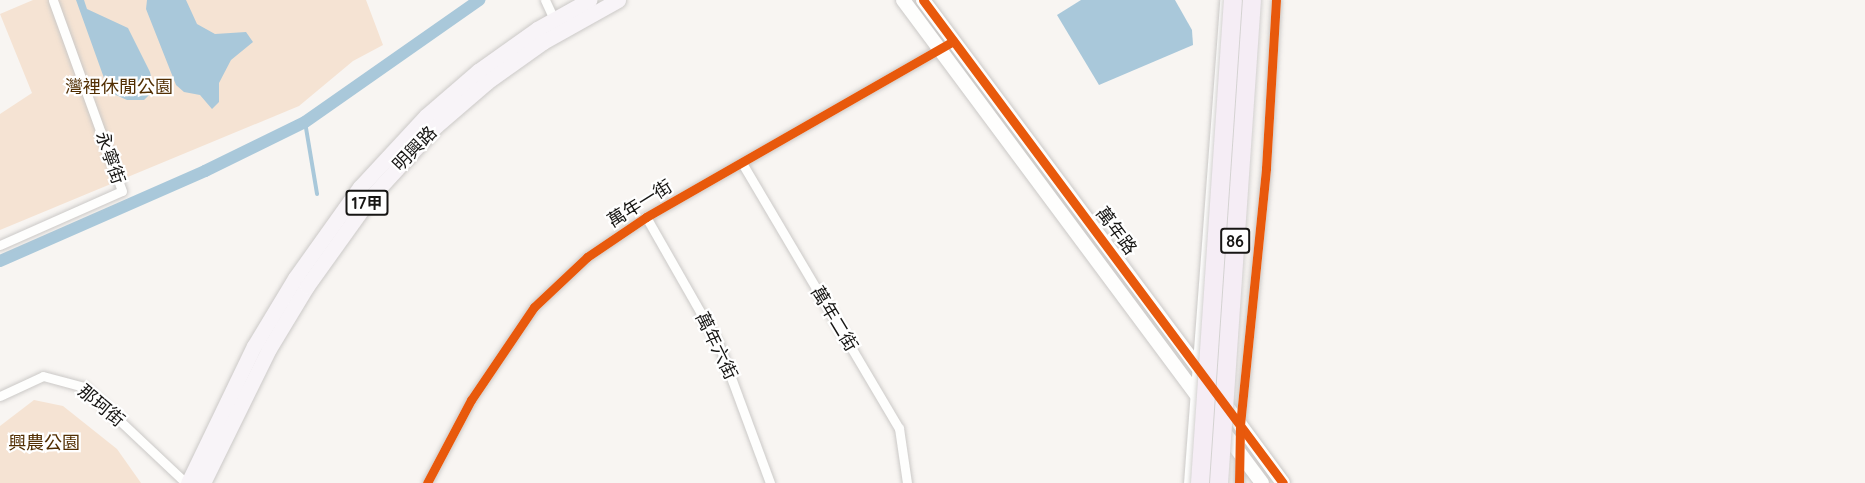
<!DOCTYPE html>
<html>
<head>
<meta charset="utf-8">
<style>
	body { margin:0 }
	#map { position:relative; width:1865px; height:483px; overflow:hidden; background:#f8f5f2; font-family:Quicksand,"Noto Sans TC",sans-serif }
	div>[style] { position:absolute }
	.green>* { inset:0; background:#f5e3d3 }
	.water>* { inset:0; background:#a9c8da }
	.stream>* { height:4px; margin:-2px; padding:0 2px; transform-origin:2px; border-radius:2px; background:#a9c8da }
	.canal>* { height:12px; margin:-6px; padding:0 6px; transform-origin:6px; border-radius:6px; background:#a9c8da }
	.roads { filter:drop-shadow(0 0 2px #cbc9c7) drop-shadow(0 0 2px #cbc9c7) }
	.street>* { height:9px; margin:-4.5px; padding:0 4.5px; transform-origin:4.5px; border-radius:4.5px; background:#fefefd }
	.secondary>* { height:14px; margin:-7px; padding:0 7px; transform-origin:7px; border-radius:7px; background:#fefefd }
	.primary>* { height:15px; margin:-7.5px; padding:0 7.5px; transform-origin:7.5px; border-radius:7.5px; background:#f8f4f8 }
	.bridges { filter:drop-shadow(0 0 2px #d3d1d0) drop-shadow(0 0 2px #d3d1d0) }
	.highway-bridge>* { height:18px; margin:-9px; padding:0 9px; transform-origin:9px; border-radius:9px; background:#f5edf5 }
	.cycleway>* { height:9px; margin:-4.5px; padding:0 4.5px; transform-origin:4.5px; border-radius:4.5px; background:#e8590c }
	span { translate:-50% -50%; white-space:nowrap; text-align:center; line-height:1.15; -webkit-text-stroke:4.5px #fff; paint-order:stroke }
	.shield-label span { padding:2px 4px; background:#fff; border:2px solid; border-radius:4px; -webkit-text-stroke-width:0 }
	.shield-label { font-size:16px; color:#171614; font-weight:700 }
	.park-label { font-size:18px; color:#522f03 }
	.street-label { font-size:18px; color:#171614 }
</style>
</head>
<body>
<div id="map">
	<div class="green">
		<i style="clip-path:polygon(33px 0,366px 0,383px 45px,353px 61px,299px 106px,0 230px,0 114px,32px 93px,0 14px)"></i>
		<i style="clip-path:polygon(34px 400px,63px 406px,117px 449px,141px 483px,0 483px,0 426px)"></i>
	</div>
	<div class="water">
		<i style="clip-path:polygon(76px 0,84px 0,87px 9px,128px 28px,150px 72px,154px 90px,144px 100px,127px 100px,109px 92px)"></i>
		<i style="clip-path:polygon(147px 0,186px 0,197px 24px,215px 34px,246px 32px,253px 42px,231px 60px,219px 83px,219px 102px,212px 109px,200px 95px,184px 92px,176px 85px,146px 9px)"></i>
		<i style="clip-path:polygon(1081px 0,1175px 0,1192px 30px,1193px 45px,1099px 85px,1057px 15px)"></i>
	</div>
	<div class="stream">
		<i style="left:305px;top:122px;width:73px;rotate:80.5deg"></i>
	</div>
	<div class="canal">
		<i style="left:0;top:261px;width:224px;rotate:-23.7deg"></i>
		<i style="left:205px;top:171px;width:111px;rotate:-26.1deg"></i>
		<i style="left:305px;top:122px;width:213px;rotate:-35deg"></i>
	</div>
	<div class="roads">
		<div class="street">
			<i style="left:545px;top:0;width:21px;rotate:65deg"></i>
			<i style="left:742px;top:163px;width:308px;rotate:59.4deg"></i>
			<i style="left:899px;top:428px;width:56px;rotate:81.7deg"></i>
			<i style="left:646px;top:217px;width:147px;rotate:60.3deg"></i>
			<i style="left:719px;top:345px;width:147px;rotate:69.7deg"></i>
			<i style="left:0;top:245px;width:133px;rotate:-23.9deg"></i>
			<i style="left:122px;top:191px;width:203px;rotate:-109.9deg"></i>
			<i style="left:0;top:396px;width:47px;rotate:-24.9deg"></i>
			<i style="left:43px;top:376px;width:42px;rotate:15deg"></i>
			<i style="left:84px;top:387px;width:140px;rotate:43.3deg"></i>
			<i style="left:427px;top:483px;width:94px;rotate:-62.1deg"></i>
			<i style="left:471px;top:400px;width:112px;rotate:-55.9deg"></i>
			<i style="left:534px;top:307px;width:73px;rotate:-43.3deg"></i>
			<i style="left:587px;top:257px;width:71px;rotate:-34.1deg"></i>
			<i style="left:646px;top:217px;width:354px;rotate:-29.8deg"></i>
			<i style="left:1188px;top:483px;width:484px;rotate:-85.7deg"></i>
			<i style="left:1239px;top:483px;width:58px;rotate:-89deg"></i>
			<i style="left:1240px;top:425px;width:258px;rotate:-84.2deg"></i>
			<i style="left:1266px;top:168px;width:168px;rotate:-86.6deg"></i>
		</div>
		<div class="secondary">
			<i style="left:903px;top:0;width:602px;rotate:53.38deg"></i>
			<i style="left:923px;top:0;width:477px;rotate:53.2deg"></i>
			<i style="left:1222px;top:400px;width:103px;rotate:53.7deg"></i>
		</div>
		<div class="primary">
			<i style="left:188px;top:483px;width:152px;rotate:-64.3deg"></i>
			<i style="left:254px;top:346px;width:79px;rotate:-58.9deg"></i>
			<i style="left:295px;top:278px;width:112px;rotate:-54.5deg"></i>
			<i style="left:360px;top:187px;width:97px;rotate:-47.1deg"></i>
			<i style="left:426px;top:116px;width:69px;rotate:-40.9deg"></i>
			<i style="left:478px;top:71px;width:72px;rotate:-35.4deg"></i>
			<i style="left:537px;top:29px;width:60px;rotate:-29.1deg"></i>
			<i style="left:203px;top:483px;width:149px;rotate:-63.8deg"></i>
			<i style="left:269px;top:349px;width:74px;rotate:-58.9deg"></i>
			<i style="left:307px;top:286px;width:108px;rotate:-54.4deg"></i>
			<i style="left:370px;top:198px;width:99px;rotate:-47.5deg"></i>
			<i style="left:437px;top:125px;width:66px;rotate:-40.7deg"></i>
			<i style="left:487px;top:82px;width:69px;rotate:-35.5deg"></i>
			<i style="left:543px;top:42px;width:86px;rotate:-29.2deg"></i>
		</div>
	</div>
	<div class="bridges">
		<div class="highway-bridge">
			<i style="left:1200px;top:483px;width:484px;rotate:-86.1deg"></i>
			<i style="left:1219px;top:483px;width:484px;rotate:-86.1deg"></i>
		</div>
	</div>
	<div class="cycleway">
		<i style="left:923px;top:0;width:602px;rotate:53.3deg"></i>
		<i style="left:427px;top:483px;width:94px;rotate:-62.1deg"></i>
		<i style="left:471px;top:400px;width:112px;rotate:-55.9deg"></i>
		<i style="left:534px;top:307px;width:73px;rotate:-43.3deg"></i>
		<i style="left:587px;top:257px;width:71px;rotate:-34.1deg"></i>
		<i style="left:646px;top:217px;width:354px;rotate:-29.8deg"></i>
		<i style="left:1239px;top:483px;width:58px;rotate:-89deg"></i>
		<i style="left:1240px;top:425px;width:258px;rotate:-84.2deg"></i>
		<i style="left:1266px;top:168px;width:168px;rotate:-86.6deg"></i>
	</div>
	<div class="shield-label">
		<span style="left:367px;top:203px">17甲</span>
		<span style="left:1235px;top:241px">86</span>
	</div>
	<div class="park-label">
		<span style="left:119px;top:87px">灣裡休閒公園</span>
		<span style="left:44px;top:443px">興農公園</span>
	</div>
	<div class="street-label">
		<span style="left:415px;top:149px;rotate:-46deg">明興路</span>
		<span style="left:110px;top:158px;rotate:71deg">永寧街</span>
		<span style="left:640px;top:204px;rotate:-32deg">萬年一街</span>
		<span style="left:1116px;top:231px;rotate:53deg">萬年路</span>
		<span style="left:834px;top:319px;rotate:59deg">萬年二街</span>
		<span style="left:716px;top:346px;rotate:64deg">萬年六街</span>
		<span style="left:101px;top:406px;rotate:40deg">那珂街</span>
	</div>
</div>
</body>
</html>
